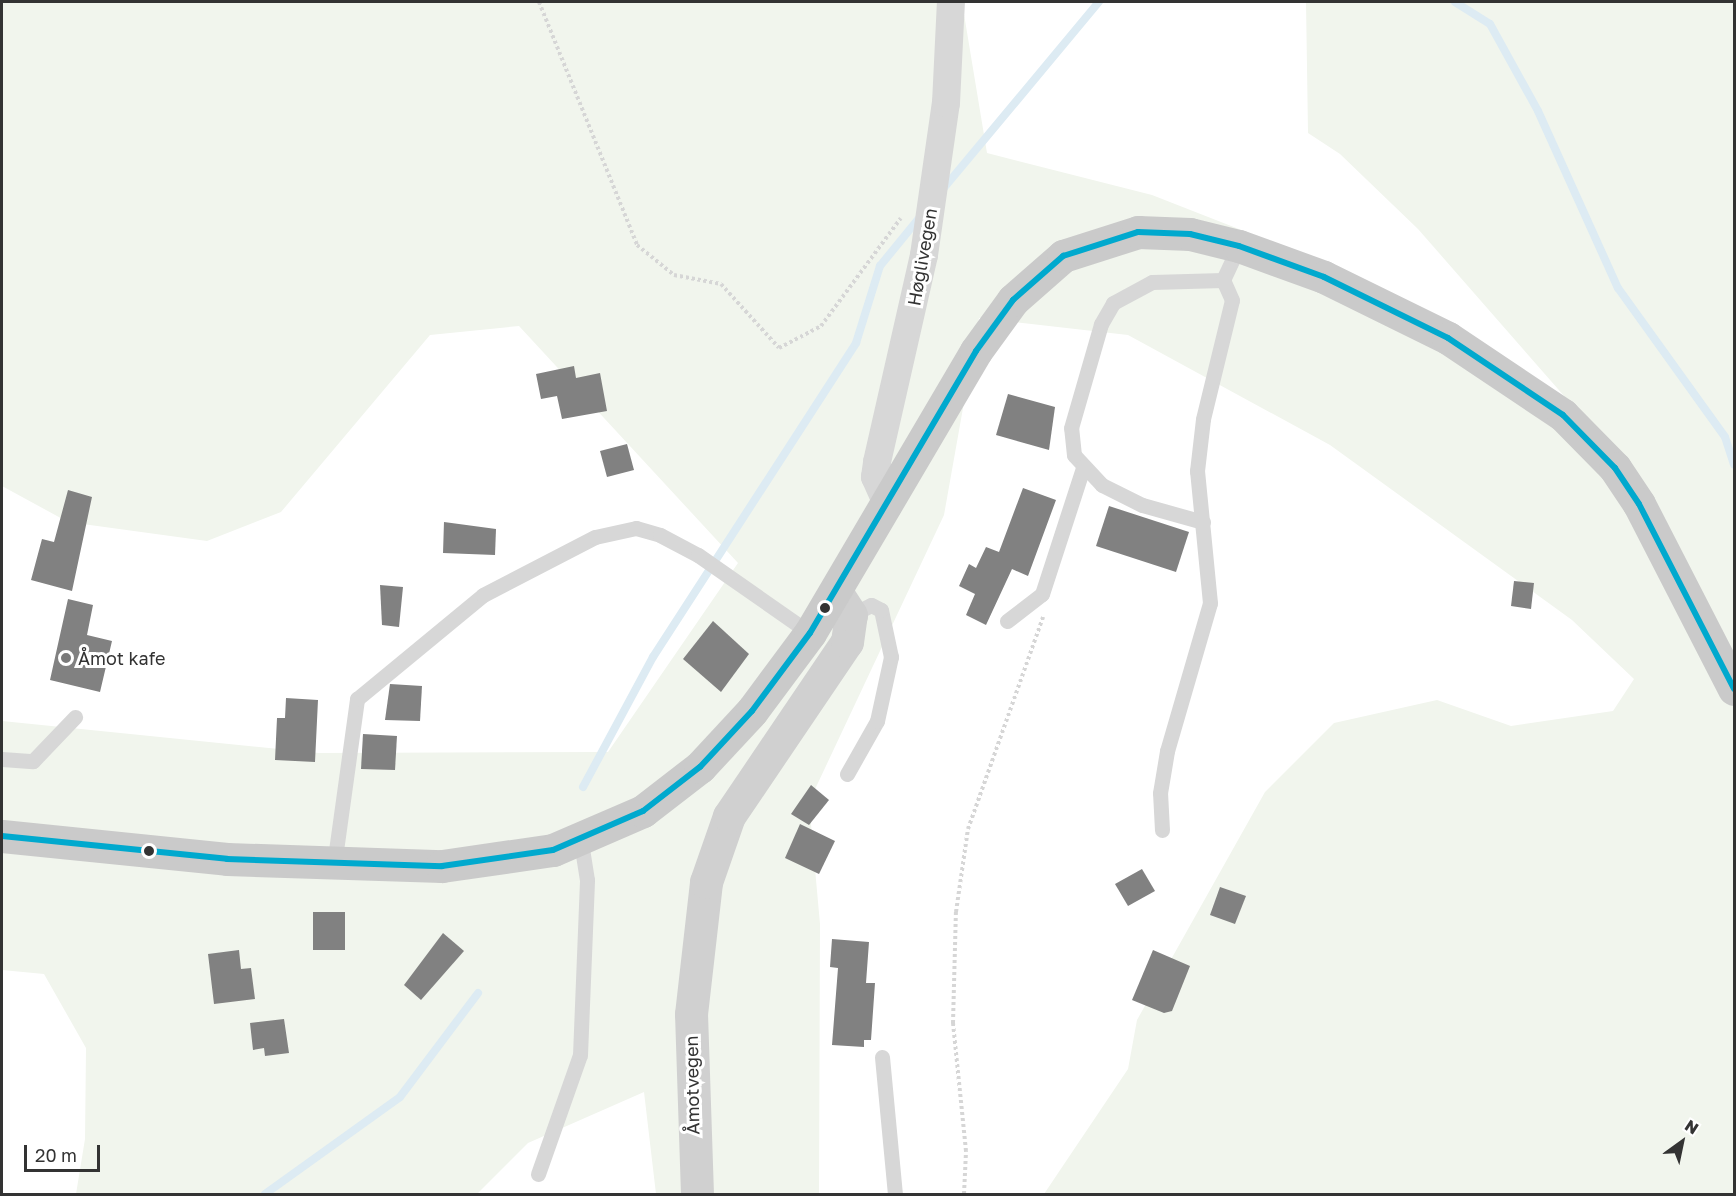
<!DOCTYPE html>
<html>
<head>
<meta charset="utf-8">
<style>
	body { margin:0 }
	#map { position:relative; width:1736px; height:1196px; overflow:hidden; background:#fff; font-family:"Golos Text",sans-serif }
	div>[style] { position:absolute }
	.green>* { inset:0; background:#f1f5ed }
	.stream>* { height:8px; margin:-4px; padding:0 4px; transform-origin:4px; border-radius:4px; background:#ddebf3 }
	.building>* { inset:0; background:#818181 }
	.path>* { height:4px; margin-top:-2px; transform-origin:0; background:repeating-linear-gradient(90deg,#d6d6d6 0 3px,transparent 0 6px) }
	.lane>* { height:15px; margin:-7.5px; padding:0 7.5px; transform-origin:7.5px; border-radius:7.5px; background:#d7d7d7 }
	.street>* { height:28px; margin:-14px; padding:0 14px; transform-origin:14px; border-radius:14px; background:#d7d7d7 }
	.secondary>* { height:33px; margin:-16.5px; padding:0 16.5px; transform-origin:16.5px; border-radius:16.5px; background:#d0d0d0 }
	.primary>* { height:33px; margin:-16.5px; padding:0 16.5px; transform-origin:16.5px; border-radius:16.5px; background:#cacaca }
	.bus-1>* { height:6px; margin:-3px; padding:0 3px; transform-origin:3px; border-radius:3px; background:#00a9ce }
	.dots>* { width:16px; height:16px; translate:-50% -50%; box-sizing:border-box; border:3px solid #fff; border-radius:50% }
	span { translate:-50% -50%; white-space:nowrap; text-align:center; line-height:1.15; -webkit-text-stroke:6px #fff; paint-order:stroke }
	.street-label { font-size:18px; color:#333 }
	.poi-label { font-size:18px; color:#333 }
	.left { translate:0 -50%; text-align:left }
	.frame { position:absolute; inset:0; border:3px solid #333; pointer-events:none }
	.north { position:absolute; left:1652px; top:1112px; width:60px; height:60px; -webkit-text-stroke:4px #fff; paint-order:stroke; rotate:33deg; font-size:16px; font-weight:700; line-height:24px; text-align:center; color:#333 }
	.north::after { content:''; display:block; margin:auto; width:21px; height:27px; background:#333; clip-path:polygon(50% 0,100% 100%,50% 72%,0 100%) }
	.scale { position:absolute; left:24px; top:1145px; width:76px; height:27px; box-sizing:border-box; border:3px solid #333; border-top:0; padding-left:8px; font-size:18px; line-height:21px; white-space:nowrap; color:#333; -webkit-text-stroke:4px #fff; paint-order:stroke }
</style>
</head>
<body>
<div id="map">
	<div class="green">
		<i style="clip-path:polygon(2px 2px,962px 2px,987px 153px,1152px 195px,1290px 249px,1586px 421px,1418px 229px,1340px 154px,1308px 133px,1306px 2px,1734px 2px,1734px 1194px,1044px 1194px,1128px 1069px,1137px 1020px,1265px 792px,1334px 723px,1437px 700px,1511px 726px,1613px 711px,1634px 679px,1572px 620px,1330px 445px,1128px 335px,979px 318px,944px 515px,809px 802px,820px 924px,819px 1194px,656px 1194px,644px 1092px,528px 1143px,477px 1194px,76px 1194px,85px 1139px,86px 1048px,44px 974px,2px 970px,2px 721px,319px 753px,608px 752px,738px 563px,519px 326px,430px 335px,281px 512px,207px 541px,68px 522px,2px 486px)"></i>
	</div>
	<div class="stream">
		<i style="left:1455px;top:2px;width:41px;rotate:32.2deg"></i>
		<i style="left:1490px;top:24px;width:99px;rotate:61.1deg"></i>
		<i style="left:1538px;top:111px;width:194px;rotate:65.7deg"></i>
		<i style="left:1618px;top:288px;width:183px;rotate:54.3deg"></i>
		<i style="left:1725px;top:437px;width:29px;rotate:72deg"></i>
		<i style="left:943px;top:189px;width:244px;rotate:-50.2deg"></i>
		<i style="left:583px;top:787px;width:148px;rotate:-61.7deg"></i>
		<i style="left:653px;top:657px;width:374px;rotate:-57.1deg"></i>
		<i style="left:856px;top:343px;width:81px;rotate:-72.7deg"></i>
		<i style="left:880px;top:266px;width:63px;rotate:-50.8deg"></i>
		<i style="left:265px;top:1194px;width:166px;rotate:-35.7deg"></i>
		<i style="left:400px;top:1097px;width:130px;rotate:-53.1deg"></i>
	</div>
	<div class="building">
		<i style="clip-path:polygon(574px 366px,576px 378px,600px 373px,607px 411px,562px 419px,557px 396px,541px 399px,536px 374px)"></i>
		<i style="clip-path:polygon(1008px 394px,1055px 407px,1049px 450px,996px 435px)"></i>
		<i style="clip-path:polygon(627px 444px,634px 470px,607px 477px,600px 451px)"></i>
		<i style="clip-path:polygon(1023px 488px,1056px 500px,1028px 576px,1012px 569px,986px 625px,966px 615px,975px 594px,959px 586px,969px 564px,976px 568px,986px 547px,999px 552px)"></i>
		<i style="clip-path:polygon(68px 490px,92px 497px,72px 591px,31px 580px,42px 539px,54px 542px)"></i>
		<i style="clip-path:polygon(1109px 506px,1189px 532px,1176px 572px,1096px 546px)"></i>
		<i style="clip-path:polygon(444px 522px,496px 529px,495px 555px,443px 553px)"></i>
		<i style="clip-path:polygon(1514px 581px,1534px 583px,1531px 609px,1511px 606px)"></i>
		<i style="clip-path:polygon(380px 585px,403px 587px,399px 627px,382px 625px)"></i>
		<i style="clip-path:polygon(68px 599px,93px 605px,87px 635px,112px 641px,100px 692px,50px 680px)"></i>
		<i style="clip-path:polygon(713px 621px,749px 654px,721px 692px,683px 659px)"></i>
		<i style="clip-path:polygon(390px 684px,422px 686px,420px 721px,385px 720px)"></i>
		<i style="clip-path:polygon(286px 698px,318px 700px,315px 762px,275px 760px,277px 718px,285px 718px)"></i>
		<i style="clip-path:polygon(363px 734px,397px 736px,395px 770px,361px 769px)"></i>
		<i style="clip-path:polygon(811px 785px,829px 800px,809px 825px,791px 814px)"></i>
		<i style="clip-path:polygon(800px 824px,835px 841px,819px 874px,785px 858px)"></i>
		<i style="clip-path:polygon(1142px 869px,1155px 891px,1128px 906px,1115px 884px)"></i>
		<i style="clip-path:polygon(1220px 887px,1246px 896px,1235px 924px,1210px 915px)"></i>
		<i style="clip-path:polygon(313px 912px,345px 912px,345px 950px,313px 950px)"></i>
		<i style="clip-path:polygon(443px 933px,464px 951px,421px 1000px,404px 985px)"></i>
		<i style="clip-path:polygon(832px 939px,869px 942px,866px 983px,875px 983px,871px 1040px,864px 1040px,864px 1047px,832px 1045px,838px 968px,830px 967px)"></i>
		<i style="clip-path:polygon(239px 950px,241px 969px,251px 968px,255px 999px,214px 1004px,208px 954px)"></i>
		<i style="clip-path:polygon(1153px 950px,1190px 966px,1172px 1011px,1164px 1013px,1132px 1000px)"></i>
		<i style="clip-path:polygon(284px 1019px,289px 1053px,265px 1056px,264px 1048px,253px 1050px,250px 1023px)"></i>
	</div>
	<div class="path">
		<i style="left:539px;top:2px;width:262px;rotate:68deg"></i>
		<i style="left:637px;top:245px;width:48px;rotate:39deg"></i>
		<i style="left:674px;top:275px;width:48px;rotate:10.8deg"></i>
		<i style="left:721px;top:284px;width:86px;rotate:47.8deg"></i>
		<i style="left:779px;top:348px;width:47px;rotate:-27.6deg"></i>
		<i style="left:821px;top:326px;width:134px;rotate:-53.5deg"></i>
		<i style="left:964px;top:1194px;width:43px;rotate:-87.3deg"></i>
		<i style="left:966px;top:1151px;width:129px;rotate:-95.8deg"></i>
		<i style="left:953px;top:1023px;width:111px;rotate:-88.5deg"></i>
		<i style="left:956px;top:912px;width:84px;rotate:-81.8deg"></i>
		<i style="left:968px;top:829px;width:225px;rotate:-70.5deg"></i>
	</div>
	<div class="lane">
		<i style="left:1203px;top:522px;width:63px;rotate:-164.4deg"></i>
		<i style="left:1142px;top:505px;width:45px;rotate:-153.4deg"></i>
		<i style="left:1102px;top:485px;width:41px;rotate:-133deg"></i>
		<i style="left:1074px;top:455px;width:27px;rotate:-96deg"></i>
		<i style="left:1071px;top:428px;width:108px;rotate:-73.9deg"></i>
		<i style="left:1101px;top:324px;width:24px;rotate:-60deg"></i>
		<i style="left:1113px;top:303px;width:44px;rotate:-28.3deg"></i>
		<i style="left:1152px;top:282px;width:71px;rotate:-1.6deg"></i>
		<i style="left:1223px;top:280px;width:38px;rotate:-65deg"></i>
		<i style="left:1007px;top:621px;width:44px;rotate:-37.6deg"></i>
		<i style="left:1042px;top:594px;width:133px;rotate:-72deg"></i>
		<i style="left:2px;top:759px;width:31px;rotate:4deg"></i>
		<i style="left:33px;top:761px;width:61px;rotate:-46.3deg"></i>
		<i style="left:847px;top:774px;width:61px;rotate:-60.5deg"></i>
		<i style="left:877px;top:721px;width:66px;rotate:-77.7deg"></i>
		<i style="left:891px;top:657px;width:48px;rotate:-102deg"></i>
		<i style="left:881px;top:610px;width:11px;rotate:-153deg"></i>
		<i style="left:871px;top:605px;width:22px;rotate:153deg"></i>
		<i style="left:1162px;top:830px;width:37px;rotate:-93deg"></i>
		<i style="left:1160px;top:793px;width:43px;rotate:-80.5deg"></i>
		<i style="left:1167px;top:751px;width:154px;rotate:-73.8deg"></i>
		<i style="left:1210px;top:603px;width:133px;rotate:-95.6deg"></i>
		<i style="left:1197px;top:471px;width:52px;rotate:-83.4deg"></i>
		<i style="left:1203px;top:419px;width:122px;rotate:-76.3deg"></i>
		<i style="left:1232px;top:300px;width:22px;rotate:-114deg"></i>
		<i style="left:334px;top:865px;width:168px;rotate:-82.1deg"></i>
		<i style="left:357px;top:699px;width:163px;rotate:-39.5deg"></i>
		<i style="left:483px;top:595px;width:126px;rotate:-27.4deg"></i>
		<i style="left:595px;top:537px;width:42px;rotate:-12.4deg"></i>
		<i style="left:636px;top:528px;width:25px;rotate:16deg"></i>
		<i style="left:660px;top:535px;width:43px;rotate:27.8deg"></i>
		<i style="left:698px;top:555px;width:136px;rotate:34.9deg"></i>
		<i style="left:882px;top:1057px;width:138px;rotate:84.6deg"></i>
		<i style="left:538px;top:1174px;width:126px;rotate:-70.6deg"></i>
		<i style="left:580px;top:1055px;width:175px;rotate:-87.7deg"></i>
		<i style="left:587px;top:880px;width:38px;rotate:-99deg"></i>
	</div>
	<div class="street">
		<i style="left:888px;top:506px;width:32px;rotate:-114deg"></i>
		<i style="left:875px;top:477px;width:15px;rotate:-82deg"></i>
		<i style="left:877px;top:462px;width:212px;rotate:-77.2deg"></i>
		<i style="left:924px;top:255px;width:154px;rotate:-81.8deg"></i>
		<i style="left:946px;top:103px;width:101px;rotate:-87.2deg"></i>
	</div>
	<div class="secondary">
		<i style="left:697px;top:1194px;width:180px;rotate:-91.9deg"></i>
		<i style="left:691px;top:1014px;width:133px;rotate:-83.5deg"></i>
		<i style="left:706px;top:882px;width:70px;rotate:-70.8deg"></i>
		<i style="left:729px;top:816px;width:210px;rotate:-55.9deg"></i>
		<i style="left:847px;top:642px;width:27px;rotate:-82deg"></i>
		<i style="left:851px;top:615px;width:27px;rotate:-123deg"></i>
	</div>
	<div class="primary">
		<i style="left:2px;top:836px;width:226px;rotate:5.8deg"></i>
		<i style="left:227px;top:859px;width:215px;rotate:1.9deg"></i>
		<i style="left:442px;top:866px;width:112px;rotate:-8.2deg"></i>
		<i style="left:553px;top:850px;width:98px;rotate:-23.4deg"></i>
		<i style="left:643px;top:811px;width:72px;rotate:-37.7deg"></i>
		<i style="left:700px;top:767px;width:76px;rotate:-47.1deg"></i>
		<i style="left:752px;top:711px;width:97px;rotate:-53.4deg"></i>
		<i style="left:810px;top:633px;width:327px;rotate:-59.5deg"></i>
		<i style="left:976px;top:351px;width:63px;rotate:-54deg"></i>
		<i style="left:1013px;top:300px;width:67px;rotate:-41.3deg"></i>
		<i style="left:1063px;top:256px;width:79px;rotate:-17.7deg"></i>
		<i style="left:1138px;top:232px;width:52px;rotate:2.2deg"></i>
		<i style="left:1190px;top:234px;width:50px;rotate:13.8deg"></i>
		<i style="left:1239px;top:246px;width:90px;rotate:20deg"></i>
		<i style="left:1324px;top:277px;width:138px;rotate:26.2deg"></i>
		<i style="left:1448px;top:338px;width:138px;rotate:33.8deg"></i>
		<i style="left:1563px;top:415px;width:74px;rotate:45.5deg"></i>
		<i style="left:1615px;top:468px;width:43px;rotate:56.3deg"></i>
		<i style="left:1639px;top:504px;width:208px;rotate:62.8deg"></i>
	</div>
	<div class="bus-1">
		<i style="left:2px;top:836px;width:226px;rotate:5.8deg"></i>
		<i style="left:227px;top:859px;width:215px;rotate:1.9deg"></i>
		<i style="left:442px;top:866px;width:112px;rotate:-8.2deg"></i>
		<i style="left:553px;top:850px;width:98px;rotate:-23.4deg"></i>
		<i style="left:643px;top:811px;width:72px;rotate:-37.7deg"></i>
		<i style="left:700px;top:767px;width:76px;rotate:-47.1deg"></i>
		<i style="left:752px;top:711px;width:97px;rotate:-53.4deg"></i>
		<i style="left:810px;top:633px;width:327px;rotate:-59.5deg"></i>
		<i style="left:976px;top:351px;width:63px;rotate:-54deg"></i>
		<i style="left:1013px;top:300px;width:67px;rotate:-41.3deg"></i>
		<i style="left:1063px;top:256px;width:79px;rotate:-17.7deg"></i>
		<i style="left:1138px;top:232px;width:52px;rotate:2.2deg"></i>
		<i style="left:1190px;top:234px;width:50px;rotate:13.8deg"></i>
		<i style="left:1239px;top:246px;width:90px;rotate:20deg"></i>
		<i style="left:1324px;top:277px;width:138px;rotate:26.2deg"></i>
		<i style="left:1448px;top:338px;width:138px;rotate:33.8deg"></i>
		<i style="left:1563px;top:415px;width:74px;rotate:45.5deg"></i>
		<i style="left:1615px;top:468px;width:43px;rotate:56.3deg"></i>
		<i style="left:1639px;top:504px;width:208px;rotate:62.8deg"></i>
	</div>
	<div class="dots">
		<i style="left:825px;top:608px;background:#333"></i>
		<i style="left:66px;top:658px;background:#7a7a7a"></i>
		<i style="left:149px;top:851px;background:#333"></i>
	</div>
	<div class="street-label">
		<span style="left:922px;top:257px;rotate:-80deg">Høglivegen</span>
		<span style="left:692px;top:1085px;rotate:-91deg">Åmotvegen</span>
	</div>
	<div class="poi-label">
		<span class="left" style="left:78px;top:658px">Åmot kafe</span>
	</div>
	<div class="frame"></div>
	<div class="north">N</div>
	<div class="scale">20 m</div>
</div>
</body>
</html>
